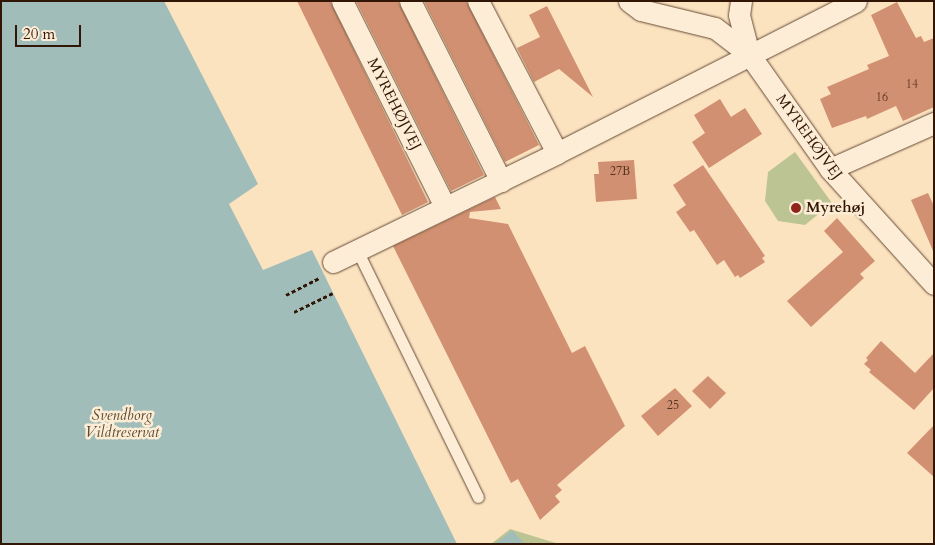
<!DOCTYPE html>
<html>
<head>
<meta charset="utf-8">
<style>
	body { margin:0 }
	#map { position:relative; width:935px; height:545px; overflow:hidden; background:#fce3c0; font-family:Cardo,serif }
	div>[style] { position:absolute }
	.green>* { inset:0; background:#bdc494 }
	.water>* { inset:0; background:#a1bdb9 }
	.building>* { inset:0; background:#d29072 }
	.path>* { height:3px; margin-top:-1.5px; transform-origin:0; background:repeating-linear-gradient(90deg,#311605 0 4px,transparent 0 6.5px) }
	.roads { filter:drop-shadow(0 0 1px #644934) drop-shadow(0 0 1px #644934) }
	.service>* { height:11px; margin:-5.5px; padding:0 5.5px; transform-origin:5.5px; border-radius:5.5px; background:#fdedd6 }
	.minor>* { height:21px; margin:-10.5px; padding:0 10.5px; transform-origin:10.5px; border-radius:10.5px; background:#fdedd6 }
	.dots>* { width:14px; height:14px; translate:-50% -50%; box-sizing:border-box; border:2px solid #fdedd6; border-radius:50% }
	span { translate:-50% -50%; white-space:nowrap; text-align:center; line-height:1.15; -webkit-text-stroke:5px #fdedd6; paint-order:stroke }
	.number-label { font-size:12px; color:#593420 }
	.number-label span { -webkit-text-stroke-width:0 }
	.street-label { font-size:15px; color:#311605 }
	.poi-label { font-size:15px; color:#311605; font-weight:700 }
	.left { translate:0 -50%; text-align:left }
	.park-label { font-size:15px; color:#5b4a30; font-style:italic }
	.frame { position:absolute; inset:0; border:2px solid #311605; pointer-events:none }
	.scale { position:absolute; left:15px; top:25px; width:66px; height:22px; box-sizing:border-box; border:2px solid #311605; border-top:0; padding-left:6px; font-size:15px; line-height:18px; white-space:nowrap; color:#311605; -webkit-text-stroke:4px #fdedd6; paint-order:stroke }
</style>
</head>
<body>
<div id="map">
	<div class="green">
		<i style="clip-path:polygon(795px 152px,832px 203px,805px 225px,778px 221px,765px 201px,768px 172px)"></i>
		<i style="clip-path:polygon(510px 529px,559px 544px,491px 544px)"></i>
	</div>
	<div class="water">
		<i style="clip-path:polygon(1px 1px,164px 1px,258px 184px,229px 204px,263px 270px,312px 250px,457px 544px,1px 544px)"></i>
		<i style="clip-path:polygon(512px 530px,525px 544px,495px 544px)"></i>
	</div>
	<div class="building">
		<i style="clip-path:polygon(297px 1px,330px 1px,428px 202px,402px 215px)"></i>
		<i style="clip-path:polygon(356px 1px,398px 1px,484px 175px,451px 191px)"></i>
		<i style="clip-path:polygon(424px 1px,466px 1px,539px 145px,505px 162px)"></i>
		<i style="clip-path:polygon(897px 2px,916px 38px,921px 36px,924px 42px,934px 38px,934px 107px,903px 121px,896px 106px,867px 119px,866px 116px,832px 128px,820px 99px,831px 94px,827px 87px,869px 69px,867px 65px,889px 56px,871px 15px)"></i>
		<i style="clip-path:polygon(547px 6px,593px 97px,559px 69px,534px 82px,517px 48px,540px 37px,529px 15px)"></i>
		<i style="clip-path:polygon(720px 99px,731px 117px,745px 108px,762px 134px,709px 168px,692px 142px,705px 133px,694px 115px)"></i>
		<i style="clip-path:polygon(634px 160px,637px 199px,596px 202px,594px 174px,599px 174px,598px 162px)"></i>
		<i style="clip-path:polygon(703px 165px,765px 256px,762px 258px,765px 262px,740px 278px,738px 275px,735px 277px,724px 260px,717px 265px,694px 230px,690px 232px,676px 212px,686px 205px,673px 185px)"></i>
		<i style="clip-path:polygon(928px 193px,934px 206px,934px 253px,911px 200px)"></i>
		<i style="clip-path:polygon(495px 197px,501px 209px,470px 212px,469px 218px,508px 224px,572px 353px,585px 346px,625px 426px,557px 485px,562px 490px,555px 496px,560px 502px,540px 520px,518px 479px,511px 483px,393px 246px)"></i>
		<i style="clip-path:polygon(837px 218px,875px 261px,860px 274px,864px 278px,811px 327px,787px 301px,843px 252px,824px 231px)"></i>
		<i style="clip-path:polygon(881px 341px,915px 373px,934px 353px,934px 388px,914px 410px,869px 372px,871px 370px,864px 364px,868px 360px,866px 358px)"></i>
		<i style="clip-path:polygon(708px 376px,726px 393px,710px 409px,692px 391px)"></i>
		<i style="clip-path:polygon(675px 388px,692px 406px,658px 436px,641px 416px)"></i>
		<i style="clip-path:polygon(934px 425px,934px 477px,907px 453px)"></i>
	</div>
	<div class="path">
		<i style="left:286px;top:295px;width:37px;rotate:-27deg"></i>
		<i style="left:294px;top:312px;width:43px;rotate:-26deg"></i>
	</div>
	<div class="roads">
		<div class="service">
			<i style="left:357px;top:250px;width:275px;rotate:63.9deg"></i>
		</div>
		<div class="minor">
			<i style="left:342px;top:1px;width:230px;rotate:63.4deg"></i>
			<i style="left:410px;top:1px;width:202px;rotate:63.2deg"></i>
			<i style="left:478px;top:1px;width:171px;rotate:62.5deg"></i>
			<i style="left:629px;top:1px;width:15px;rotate:37deg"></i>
			<i style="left:641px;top:10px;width:76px;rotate:13.7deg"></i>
			<i style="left:715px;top:28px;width:43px;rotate:37.4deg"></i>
			<i style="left:749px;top:54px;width:141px;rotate:54.8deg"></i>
			<i style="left:830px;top:169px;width:155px;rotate:47.9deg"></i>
			<i style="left:741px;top:1px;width:14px;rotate:98deg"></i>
			<i style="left:739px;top:15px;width:40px;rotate:75.6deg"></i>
			<i style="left:830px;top:169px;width:114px;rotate:-23.9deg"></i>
			<i style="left:333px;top:262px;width:249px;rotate:-25.9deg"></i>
			<i style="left:557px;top:153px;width:335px;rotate:-26.9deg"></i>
		</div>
	</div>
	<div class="dots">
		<i style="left:796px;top:208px;background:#8f2418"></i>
	</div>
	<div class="number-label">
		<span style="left:912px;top:85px">14</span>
		<span style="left:882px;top:98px">16</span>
		<span style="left:620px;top:172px">27B</span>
		<span style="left:673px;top:406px">25</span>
	</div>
	<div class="street-label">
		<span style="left:394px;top:104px;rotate:63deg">MYREHØJVEJ</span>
		<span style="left:809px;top:137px;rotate:54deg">MYREHØJVEJ</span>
	</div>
	<div class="poi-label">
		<span class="left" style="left:806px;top:208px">Myrehøj</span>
	</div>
	<div class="park-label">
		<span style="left:122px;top:424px">Svendborg<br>Vildtreservat</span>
	</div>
	<div class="frame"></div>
	<div class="scale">20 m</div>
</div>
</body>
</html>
